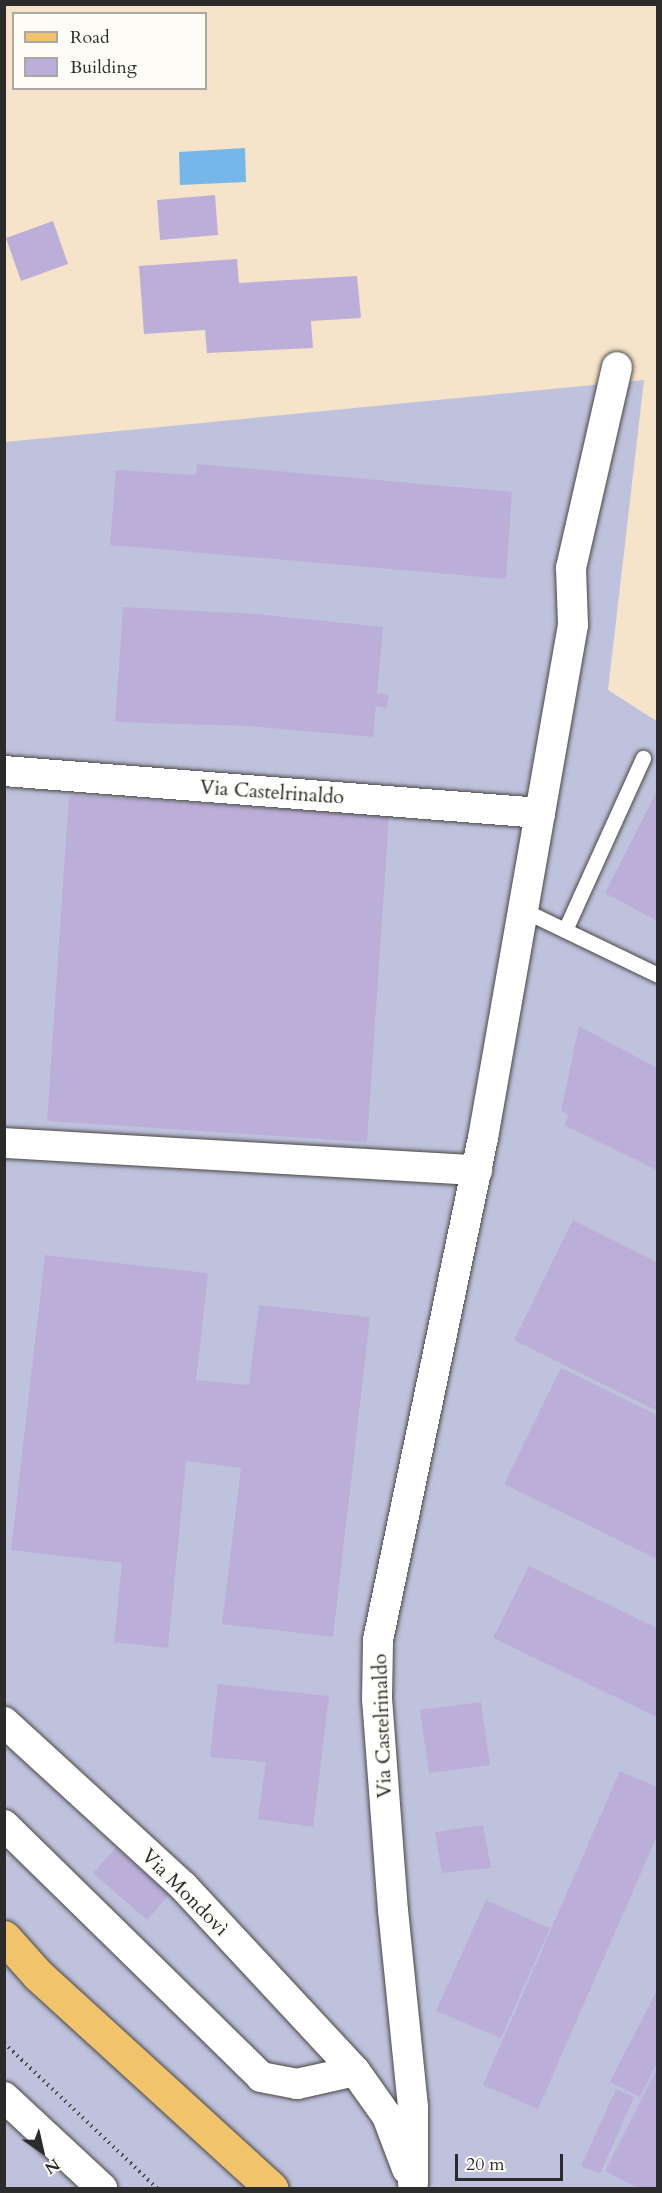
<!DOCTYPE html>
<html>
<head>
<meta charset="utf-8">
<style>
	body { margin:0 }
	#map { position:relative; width:662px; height:2193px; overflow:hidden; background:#f5e3ca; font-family:Cardo,serif }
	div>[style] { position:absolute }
	.industrial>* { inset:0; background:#bfc2dd }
	.water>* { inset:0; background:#76b7ea }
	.building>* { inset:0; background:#bbafda }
	.path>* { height:4px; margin-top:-2px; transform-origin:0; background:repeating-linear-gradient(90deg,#494743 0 1.5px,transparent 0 6px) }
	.roads { filter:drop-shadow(0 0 2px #494743) drop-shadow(0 0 2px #494743) }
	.service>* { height:15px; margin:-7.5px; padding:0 7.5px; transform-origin:7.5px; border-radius:7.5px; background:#fff }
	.minor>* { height:30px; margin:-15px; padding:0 15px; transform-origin:15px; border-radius:15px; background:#fff }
	.primary>* { height:33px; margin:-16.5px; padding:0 16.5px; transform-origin:16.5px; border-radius:16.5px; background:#f1c36a }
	span { translate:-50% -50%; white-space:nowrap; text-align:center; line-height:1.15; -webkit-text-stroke:4.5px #fdfcf7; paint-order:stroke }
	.street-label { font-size:20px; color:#2b2b2b }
	.frame { position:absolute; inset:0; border:6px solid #2b2b2b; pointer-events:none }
	.legend { position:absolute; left:12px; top:12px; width:195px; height:78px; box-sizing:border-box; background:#fdfcf7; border:2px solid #a9a8a5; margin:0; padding:8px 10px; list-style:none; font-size:18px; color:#2b2b2b }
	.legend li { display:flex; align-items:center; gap:12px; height:30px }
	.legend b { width:30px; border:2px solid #a9a8a5 }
	.north { position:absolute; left:12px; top:2121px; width:60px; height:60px; -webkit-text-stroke:4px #fdfcf7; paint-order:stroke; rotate:146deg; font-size:16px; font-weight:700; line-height:24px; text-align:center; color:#2b2b2b }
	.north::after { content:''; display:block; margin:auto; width:21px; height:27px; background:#2b2b2b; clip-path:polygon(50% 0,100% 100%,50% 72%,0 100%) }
	.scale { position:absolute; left:455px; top:2154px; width:108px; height:27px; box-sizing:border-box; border:3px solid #2b2b2b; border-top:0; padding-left:8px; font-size:18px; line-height:21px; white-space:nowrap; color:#2b2b2b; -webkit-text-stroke:4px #fdfcf7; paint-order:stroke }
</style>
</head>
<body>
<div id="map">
	<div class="industrial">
		<i style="clip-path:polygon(644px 380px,608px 690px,658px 722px,657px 2188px,5px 2188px,5px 442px)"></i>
	</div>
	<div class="water">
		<i style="clip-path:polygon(245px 148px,246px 182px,180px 185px,179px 152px)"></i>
	</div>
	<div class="building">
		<i style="clip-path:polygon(215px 195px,218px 235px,160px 240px,157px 200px)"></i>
		<i style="clip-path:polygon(53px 221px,68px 264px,21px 281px,6px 238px)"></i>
		<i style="clip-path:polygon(237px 259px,239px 283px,357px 276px,361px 318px,311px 321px,313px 348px,207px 353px,205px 330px,144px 334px,139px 266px)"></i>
		<i style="clip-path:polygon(197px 464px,512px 492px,506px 579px,110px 545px,116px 470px,196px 475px)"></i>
		<i style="clip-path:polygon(123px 607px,256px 614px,383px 627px,377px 693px,389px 695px,387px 708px,376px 706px,373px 737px,248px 726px,115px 722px)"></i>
		<i style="clip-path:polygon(657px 791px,657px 921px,605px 893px)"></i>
		<i style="clip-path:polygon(69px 795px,389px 816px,367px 1142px,47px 1121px)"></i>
		<i style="clip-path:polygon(579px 1026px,657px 1068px,657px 1170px,564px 1125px,569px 1115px,561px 1111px)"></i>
		<i style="clip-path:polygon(573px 1220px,657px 1262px,657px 1411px,514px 1340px)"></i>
		<i style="clip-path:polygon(45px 1255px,208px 1273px,196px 1380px,249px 1385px,259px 1305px,370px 1317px,333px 1637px,222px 1624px,241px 1468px,186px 1461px,168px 1648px,114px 1642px,122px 1563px,11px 1550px)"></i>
		<i style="clip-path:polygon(561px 1368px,657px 1415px,657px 1559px,504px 1484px)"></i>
		<i style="clip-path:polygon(529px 1566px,657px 1628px,657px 1717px,493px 1638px)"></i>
		<i style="clip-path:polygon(218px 1684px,329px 1696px,313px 1827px,258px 1819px,266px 1762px,210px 1757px)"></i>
		<i style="clip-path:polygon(481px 1702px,490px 1765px,429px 1773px,420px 1710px)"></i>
		<i style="clip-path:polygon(620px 1771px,657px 1787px,657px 1836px,538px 2109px,483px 2085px)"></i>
		<i style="clip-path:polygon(483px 1825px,491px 1868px,442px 1873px,435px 1832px)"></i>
		<i style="clip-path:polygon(116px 1848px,169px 1895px,147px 1920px,93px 1873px)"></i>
		<i style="clip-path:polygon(486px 1900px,550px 1928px,501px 2038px,436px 2011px)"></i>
		<i style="clip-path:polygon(657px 1990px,657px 2063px,640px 2097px,610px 2082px)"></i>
		<i style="clip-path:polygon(657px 2068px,657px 2188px,638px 2188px,605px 2171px)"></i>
		<i style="clip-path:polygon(616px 2089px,634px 2097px,600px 2174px,581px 2166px)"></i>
	</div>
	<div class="path">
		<i style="left:4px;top:2043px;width:211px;rotate:43.5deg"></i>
	</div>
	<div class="roads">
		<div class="service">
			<i style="left:521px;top:909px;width:152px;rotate:25.7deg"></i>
			<i style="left:565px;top:930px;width:189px;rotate:-65.6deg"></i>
		</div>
		<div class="minor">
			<i style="left:4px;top:771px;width:538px;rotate:4.48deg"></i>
			<i style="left:4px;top:1143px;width:474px;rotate:3.3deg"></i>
			<i style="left:4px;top:1722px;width:243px;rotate:42.5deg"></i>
			<i style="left:183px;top:1886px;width:253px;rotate:47.1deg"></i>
			<i style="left:355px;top:2071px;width:55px;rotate:54.6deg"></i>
			<i style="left:387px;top:2116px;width:57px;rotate:69.3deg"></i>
			<i style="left:4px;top:1825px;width:360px;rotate:44.4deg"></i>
			<i style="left:261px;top:2077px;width:37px;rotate:11deg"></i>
			<i style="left:297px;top:2084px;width:59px;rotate:-12.6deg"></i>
			<i style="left:4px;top:2097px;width:134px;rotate:42.9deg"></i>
			<i style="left:413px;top:2183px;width:76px;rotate:-90deg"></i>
			<i style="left:413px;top:2107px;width:197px;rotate:-95.8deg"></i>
			<i style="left:393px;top:1911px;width:213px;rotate:-94.3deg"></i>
			<i style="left:377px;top:1699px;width:59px;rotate:-89deg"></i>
			<i style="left:378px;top:1640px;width:513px;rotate:-78.19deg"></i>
			<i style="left:483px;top:1138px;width:521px;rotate:-80.05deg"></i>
			<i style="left:573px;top:625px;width:57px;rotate:-92deg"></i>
			<i style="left:571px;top:568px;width:206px;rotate:-77.1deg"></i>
		</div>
		<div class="primary">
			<i style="left:4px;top:1937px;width:51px;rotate:48.2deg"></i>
			<i style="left:38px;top:1975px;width:316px;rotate:42.4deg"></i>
		</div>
	</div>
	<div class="street-label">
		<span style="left:272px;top:792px;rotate:4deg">Via Castelrinaldo</span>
		<span style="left:382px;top:1726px;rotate:-92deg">Via Castelrinaldo</span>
		<span style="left:185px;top:1892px;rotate:45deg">Via Mondovì</span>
	</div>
	<div class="frame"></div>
	<ul class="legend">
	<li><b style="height:8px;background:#f1c36a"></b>Road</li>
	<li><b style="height:16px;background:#bbafda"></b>Building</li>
	</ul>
	<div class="north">N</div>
	<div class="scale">20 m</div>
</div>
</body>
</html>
